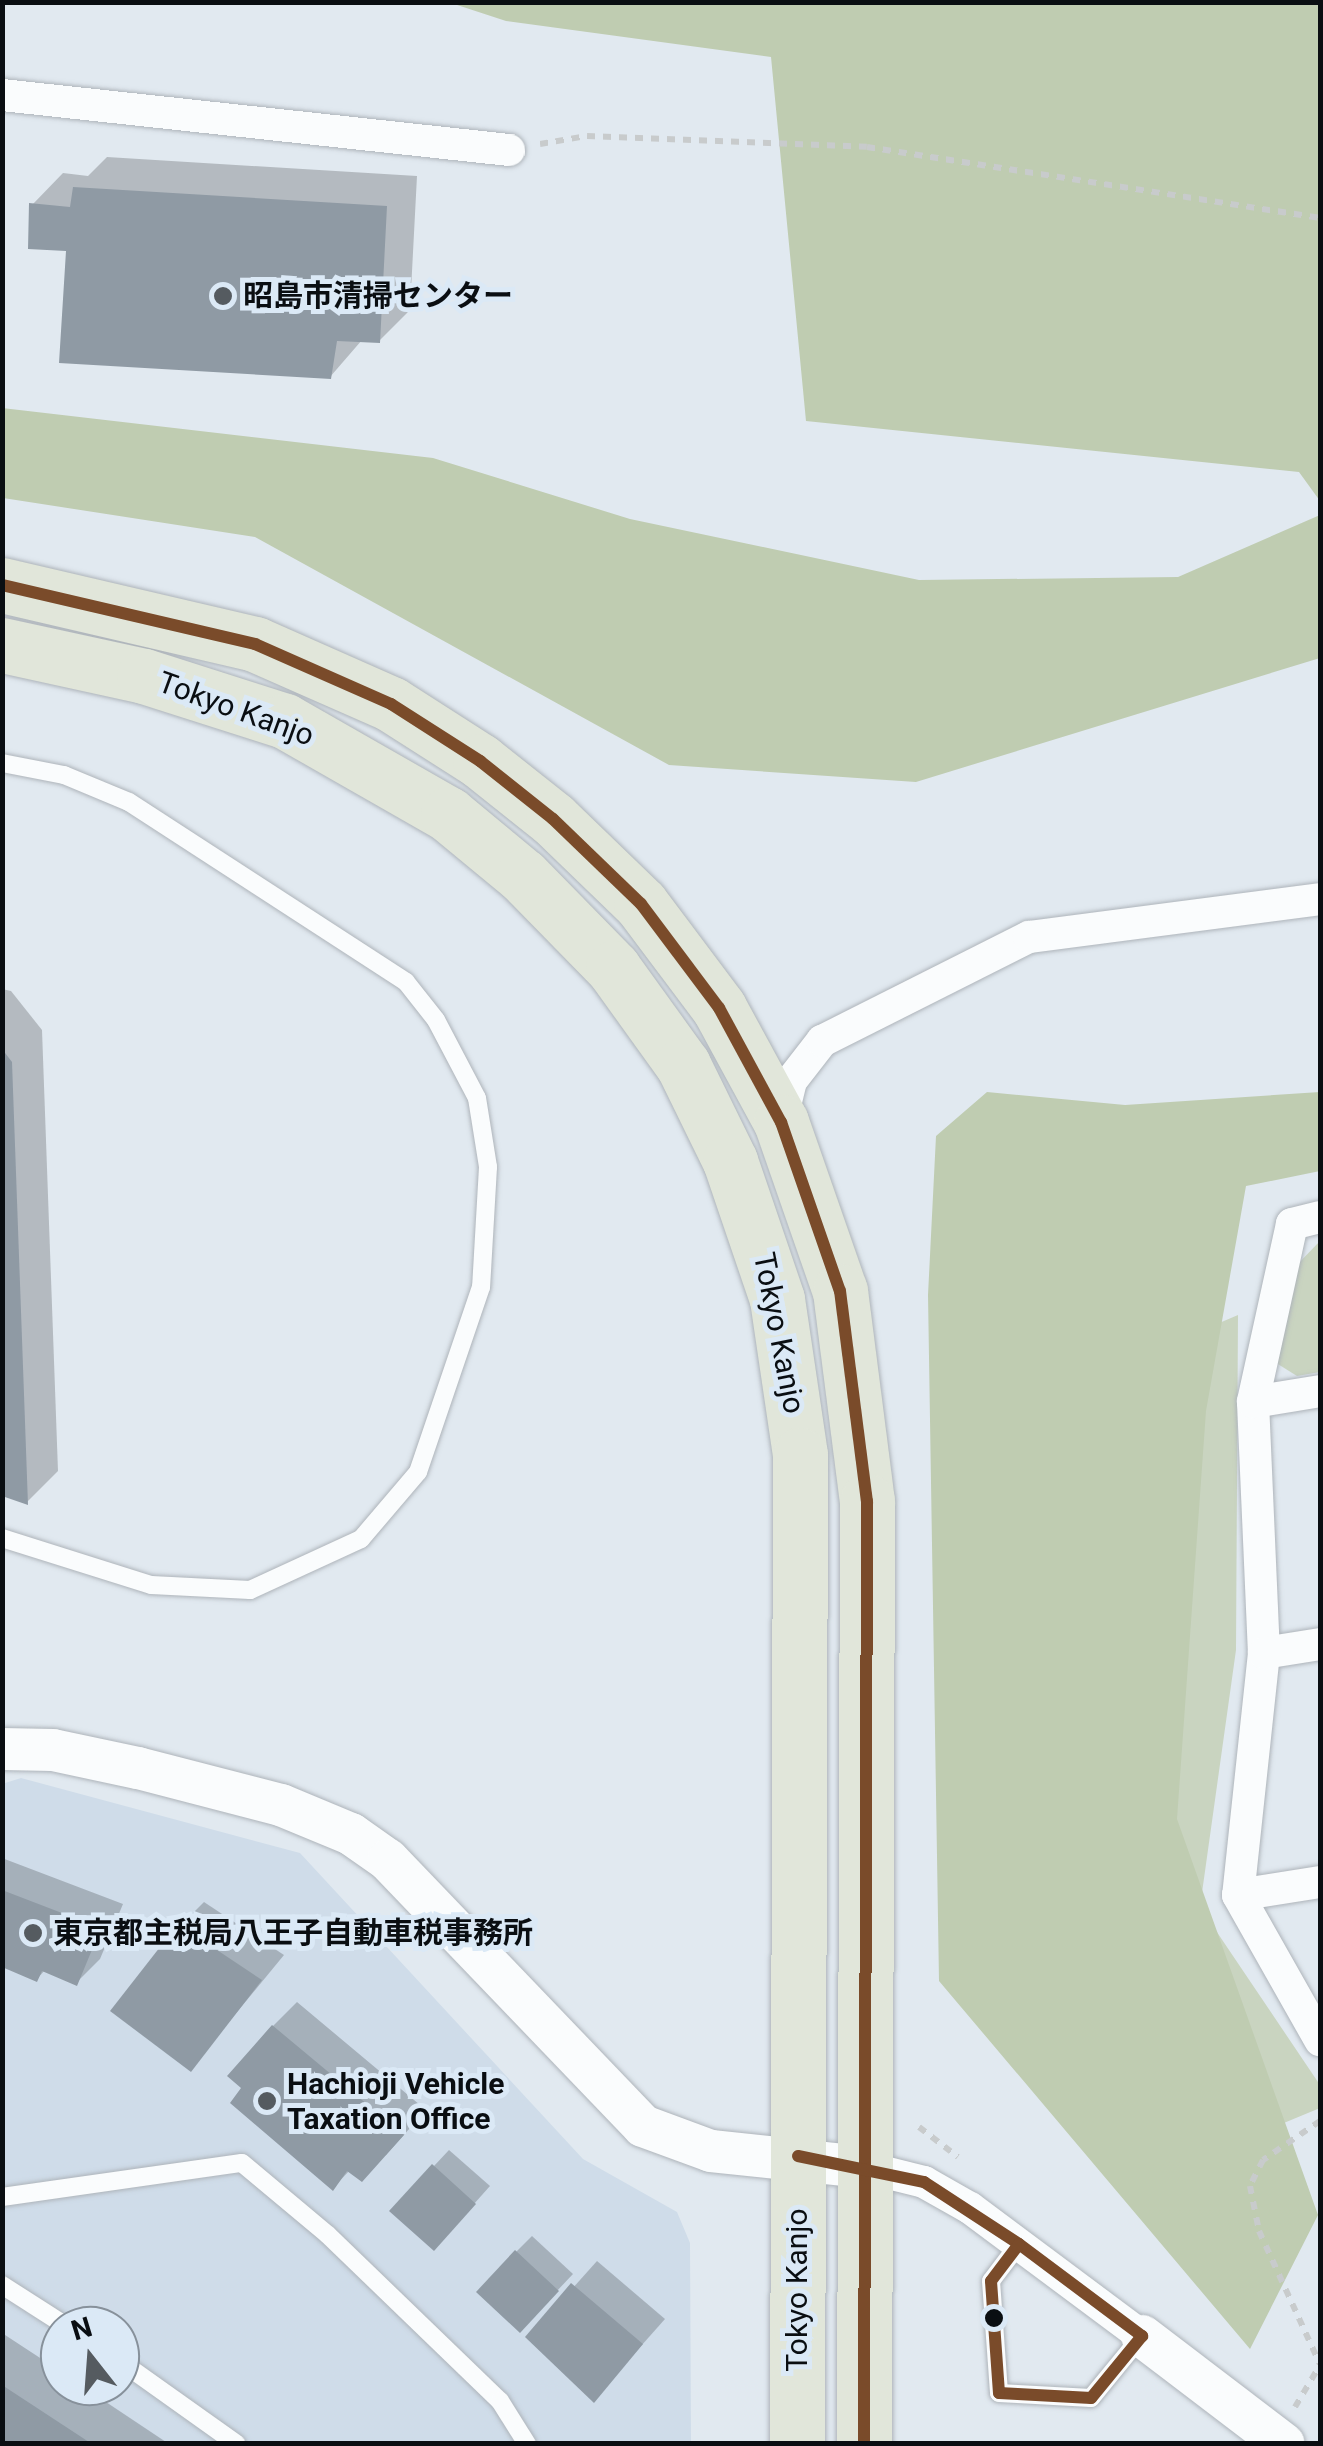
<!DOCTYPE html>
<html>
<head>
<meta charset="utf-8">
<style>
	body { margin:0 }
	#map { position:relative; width:1323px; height:2446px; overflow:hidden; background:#e1e9f0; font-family:Roboto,"Noto Sans JP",sans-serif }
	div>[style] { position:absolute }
	.built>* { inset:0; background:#cfdce9 }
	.green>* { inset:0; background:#c9d4c0 }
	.forest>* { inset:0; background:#bfccb1 }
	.shadow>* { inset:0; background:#0003 }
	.building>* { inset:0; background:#8f9aa4 }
	.path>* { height:6px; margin-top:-3px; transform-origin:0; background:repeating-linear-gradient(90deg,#c8cbcc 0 8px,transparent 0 16px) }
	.roads { filter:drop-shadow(0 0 2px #aeb4ba) drop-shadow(0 0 2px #aeb4ba) }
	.service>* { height:18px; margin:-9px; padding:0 9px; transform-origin:9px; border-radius:9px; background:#fafcfd }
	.minor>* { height:32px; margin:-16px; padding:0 16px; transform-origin:16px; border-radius:16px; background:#fafcfd }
	.tertiary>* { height:42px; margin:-21px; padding:0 21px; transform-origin:21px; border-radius:21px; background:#fafcfd }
	.trunk>* { height:55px; margin:-27.5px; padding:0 27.5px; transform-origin:27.5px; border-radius:27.5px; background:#e1e6da }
	.bus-1>* { height:12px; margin:-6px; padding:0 6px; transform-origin:6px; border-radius:6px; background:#7a4b2a }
	.dots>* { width:28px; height:28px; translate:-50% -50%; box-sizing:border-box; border:5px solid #dbe9f6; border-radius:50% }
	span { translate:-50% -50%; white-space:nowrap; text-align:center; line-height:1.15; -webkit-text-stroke:10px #dbe9f6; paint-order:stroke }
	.poi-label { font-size:30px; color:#0a0e12; font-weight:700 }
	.left { translate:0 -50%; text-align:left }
	.street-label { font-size:30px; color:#0a0e12 }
	.frame { position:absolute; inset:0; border:5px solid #0a0e12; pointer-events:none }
	.north { position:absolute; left:40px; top:2306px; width:100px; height:100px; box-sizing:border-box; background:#dbe9f6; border:2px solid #87919b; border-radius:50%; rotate:343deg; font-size:28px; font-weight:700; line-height:40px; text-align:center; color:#0a0e12 }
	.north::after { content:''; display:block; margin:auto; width:35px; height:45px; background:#555b60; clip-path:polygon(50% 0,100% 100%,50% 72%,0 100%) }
</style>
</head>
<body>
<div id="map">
	<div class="built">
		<i style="clip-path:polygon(evenodd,21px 1778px,300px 1853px,583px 2159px,677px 2212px,690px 2243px,691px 2443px,3px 2443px,2px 1784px,21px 1778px,60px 2326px,120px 2326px,120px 2386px,60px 2386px,60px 2326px)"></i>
	</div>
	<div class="green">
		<i style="clip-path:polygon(1320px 1241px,1320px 1372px,1297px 1376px,1273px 1361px,1294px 1268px)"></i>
		<i style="clip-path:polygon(1238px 1315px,1236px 1650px,1200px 1907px,1320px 2085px,1320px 2108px,1267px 2130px,1122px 1841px,1170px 1344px)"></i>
	</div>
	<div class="forest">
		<i style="clip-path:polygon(451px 3px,1320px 3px,1320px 501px,1299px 472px,806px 421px,771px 57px,506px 21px)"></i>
		<i style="clip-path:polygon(2px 408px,433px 458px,630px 519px,919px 580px,1178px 577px,1320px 515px,1320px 658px,916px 782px,669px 765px,255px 537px,3px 498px)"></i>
		<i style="clip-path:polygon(987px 1092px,1125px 1105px,1320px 1092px,1320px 1171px,1246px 1186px,1206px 1411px,1177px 1819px,1318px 2215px,1250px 2349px,939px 1981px,928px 1295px,936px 1136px)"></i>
	</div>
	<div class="shadow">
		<i style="clip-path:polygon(107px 157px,417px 176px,410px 310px,379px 341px,362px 340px,330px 377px,69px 248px,32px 205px,63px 173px,88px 176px)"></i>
		<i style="clip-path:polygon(2px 989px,11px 991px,42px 1030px,58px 1471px,27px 1502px,2px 1493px)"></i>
		<i style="clip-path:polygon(2px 1858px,123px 1904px,100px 1959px,76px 1983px,45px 1970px,37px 1979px,2px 1964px)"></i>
		<i style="clip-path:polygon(204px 1902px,284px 1955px,190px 2069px,180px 1926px)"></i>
		<i style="clip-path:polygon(297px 2002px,426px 2110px,386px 2155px,350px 2170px,333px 2188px,245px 2087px,273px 2026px)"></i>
		<i style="clip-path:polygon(449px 2150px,490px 2186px,449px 2232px,434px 2166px)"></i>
		<i style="clip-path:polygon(532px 2236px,573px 2274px,520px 2330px,516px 2252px)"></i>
		<i style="clip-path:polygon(597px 2261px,665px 2319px,594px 2399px,529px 2337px)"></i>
		<i style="clip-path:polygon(2px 2333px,60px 2371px,60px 2386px,82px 2386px,169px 2444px,2px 2444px)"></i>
	</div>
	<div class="building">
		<i style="clip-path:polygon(73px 187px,387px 206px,380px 343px,337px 341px,331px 379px,59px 363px,66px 251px,28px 249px,29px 203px,70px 207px)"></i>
		<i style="clip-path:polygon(2px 1049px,12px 1062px,28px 1505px,2px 1496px)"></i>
		<i style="clip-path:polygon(2px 1890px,101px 1928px,77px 1986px,42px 1971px,37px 1982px,2px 1967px)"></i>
		<i style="clip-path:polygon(178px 1924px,262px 1980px,191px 2072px,110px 2011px)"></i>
		<i style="clip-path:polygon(272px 2025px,404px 2135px,362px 2182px,347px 2171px,333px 2191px,230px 2103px,241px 2088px,227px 2076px)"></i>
		<i style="clip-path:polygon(432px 2164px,476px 2204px,434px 2251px,389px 2211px)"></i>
		<i style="clip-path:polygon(515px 2250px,559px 2291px,520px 2333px,476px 2292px)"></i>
		<i style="clip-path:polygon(571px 2283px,643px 2344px,594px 2403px,525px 2337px)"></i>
		<i style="clip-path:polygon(2px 2385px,92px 2444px,2px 2444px)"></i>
	</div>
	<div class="path">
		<i style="left:540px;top:144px;width:48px;rotate:-9.7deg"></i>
		<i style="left:587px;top:136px;width:280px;rotate:2.2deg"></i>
		<i style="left:867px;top:147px;width:459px;rotate:8.9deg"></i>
		<i style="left:1320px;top:2121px;width:69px;rotate:145.6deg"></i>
		<i style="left:1263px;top:2160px;width:29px;rotate:117deg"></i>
		<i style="left:1250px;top:2186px;width:46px;rotate:78.7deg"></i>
		<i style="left:1259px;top:2231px;width:146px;rotate:65.4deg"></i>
		<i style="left:919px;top:2127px;width:49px;rotate:37.6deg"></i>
		<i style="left:1295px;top:2407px;width:49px;rotate:-59.2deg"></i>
	</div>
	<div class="roads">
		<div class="service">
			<i style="left:2px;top:763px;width:63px;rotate:11deg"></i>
			<i style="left:64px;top:775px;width:70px;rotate:22.6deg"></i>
			<i style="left:129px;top:802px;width:330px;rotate:33deg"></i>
			<i style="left:406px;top:982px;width:48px;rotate:51.7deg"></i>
			<i style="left:436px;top:1020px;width:88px;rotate:62.3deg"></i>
			<i style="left:477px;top:1098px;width:70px;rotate:80.9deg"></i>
			<i style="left:488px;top:1167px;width:120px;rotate:93.3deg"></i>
			<i style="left:481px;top:1287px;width:195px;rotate:108.8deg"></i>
			<i style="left:418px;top:1472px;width:88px;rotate:130.4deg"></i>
			<i style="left:361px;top:1539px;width:122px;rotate:155.3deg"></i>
			<i style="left:250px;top:1590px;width:99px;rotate:-177.1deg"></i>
			<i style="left:151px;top:1585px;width:156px;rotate:-162.5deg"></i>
			<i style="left:2px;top:2197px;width:242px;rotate:-8.1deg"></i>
			<i style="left:242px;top:2163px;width:112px;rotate:39.9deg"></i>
			<i style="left:328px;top:2235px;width:239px;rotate:44deg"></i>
			<i style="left:500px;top:2401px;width:51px;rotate:57.9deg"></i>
			<i style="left:1019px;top:2244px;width:46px;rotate:127.1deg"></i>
			<i style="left:991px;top:2281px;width:112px;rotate:85.9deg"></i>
			<i style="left:999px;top:2393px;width:92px;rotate:3.1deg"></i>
			<i style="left:1091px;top:2398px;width:79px;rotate:-50.7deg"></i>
			<i style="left:2px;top:2285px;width:76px;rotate:32.6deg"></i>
			<i style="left:120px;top:2361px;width:143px;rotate:35.4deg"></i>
		</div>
		<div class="minor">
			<i style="left:2px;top:95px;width:510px;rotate:6.19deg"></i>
			<i style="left:781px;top:1122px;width:42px;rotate:-76.3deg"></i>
			<i style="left:791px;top:1081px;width:51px;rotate:-52.2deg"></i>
			<i style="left:822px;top:1041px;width:232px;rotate:-26.7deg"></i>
			<i style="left:1029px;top:937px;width:293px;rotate:-7.4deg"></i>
			<i style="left:1320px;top:1217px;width:29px;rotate:166deg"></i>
			<i style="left:1292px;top:1224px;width:182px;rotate:102.4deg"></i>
			<i style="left:1253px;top:1402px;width:251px;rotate:87.5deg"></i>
			<i style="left:1264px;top:1653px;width:243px;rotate:96.1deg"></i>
			<i style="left:1238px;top:1895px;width:167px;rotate:60.5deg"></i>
			<i style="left:1253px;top:1402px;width:68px;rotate:-9.3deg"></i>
			<i style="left:1264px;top:1653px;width:57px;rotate:-9.1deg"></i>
			<i style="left:1238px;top:1895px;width:83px;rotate:-9deg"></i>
			<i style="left:864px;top:2167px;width:62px;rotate:14deg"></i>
			<i style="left:924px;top:2182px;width:53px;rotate:29.5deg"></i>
			<i style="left:970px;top:2208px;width:214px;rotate:36.7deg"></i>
		</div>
		<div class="tertiary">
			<i style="left:2px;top:1749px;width:51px;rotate:1.1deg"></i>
			<i style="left:53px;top:1750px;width:87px;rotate:12deg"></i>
			<i style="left:138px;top:1768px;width:148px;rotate:14.5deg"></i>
			<i style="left:281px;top:1805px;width:76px;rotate:22.5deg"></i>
			<i style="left:351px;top:1834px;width:45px;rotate:35.1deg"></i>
			<i style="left:388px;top:1860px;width:368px;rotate:46.2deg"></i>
			<i style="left:643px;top:2126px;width:72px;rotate:20.2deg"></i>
			<i style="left:711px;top:2151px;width:154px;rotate:6deg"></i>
			<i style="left:1142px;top:2336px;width:178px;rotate:37.3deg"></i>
		</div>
		<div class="trunk">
			<i style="left:2px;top:585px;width:260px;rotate:13.1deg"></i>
			<i style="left:255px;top:644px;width:149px;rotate:23.8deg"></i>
			<i style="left:391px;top:704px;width:106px;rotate:32.6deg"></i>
			<i style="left:480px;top:761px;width:93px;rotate:38.5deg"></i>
			<i style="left:553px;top:819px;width:122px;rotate:44deg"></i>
			<i style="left:641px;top:904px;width:130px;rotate:53.1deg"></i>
			<i style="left:719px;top:1008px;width:130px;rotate:61.5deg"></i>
			<i style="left:781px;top:1122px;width:179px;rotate:70.8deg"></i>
			<i style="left:840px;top:1291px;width:212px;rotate:82.7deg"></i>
			<i style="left:867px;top:1501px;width:943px;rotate:90.18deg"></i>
			<i style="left:2px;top:645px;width:145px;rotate:12.3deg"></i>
			<i style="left:144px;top:676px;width:148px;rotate:17.7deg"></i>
			<i style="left:285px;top:721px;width:188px;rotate:29.7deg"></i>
			<i style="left:448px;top:814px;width:97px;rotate:39.6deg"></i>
			<i style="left:523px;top:876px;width:129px;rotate:45.6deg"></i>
			<i style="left:613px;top:968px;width:120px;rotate:54.2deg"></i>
			<i style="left:683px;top:1065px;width:107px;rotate:63.9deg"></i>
			<i style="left:730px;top:1161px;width:146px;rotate:71.2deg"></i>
			<i style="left:777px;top:1299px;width:158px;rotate:81.6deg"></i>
			<i style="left:800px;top:1455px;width:989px;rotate:90.17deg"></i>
		</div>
	</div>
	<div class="bus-1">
		<i style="left:2px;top:585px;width:260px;rotate:13.1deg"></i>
		<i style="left:255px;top:644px;width:149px;rotate:23.8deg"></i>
		<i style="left:391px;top:704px;width:106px;rotate:32.6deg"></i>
		<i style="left:480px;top:761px;width:93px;rotate:38.5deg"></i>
		<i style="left:553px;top:819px;width:122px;rotate:44deg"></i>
		<i style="left:641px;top:904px;width:130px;rotate:53.1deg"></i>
		<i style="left:719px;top:1008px;width:130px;rotate:61.5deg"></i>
		<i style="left:781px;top:1122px;width:179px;rotate:70.8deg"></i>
		<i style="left:840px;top:1291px;width:212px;rotate:82.7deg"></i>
		<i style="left:867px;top:1501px;width:943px;rotate:90.18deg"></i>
		<i style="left:798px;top:2156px;width:129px;rotate:11.7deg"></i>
		<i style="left:924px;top:2182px;width:113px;rotate:33.1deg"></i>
		<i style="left:1019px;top:2244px;width:154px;rotate:36.8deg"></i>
		<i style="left:1142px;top:2336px;width:80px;rotate:129.4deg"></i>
		<i style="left:1091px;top:2398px;width:92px;rotate:-176.9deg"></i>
		<i style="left:999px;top:2393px;width:112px;rotate:-94.1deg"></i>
		<i style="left:991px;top:2281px;width:46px;rotate:-52.9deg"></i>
	</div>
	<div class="dots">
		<i style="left:223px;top:296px;background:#555b60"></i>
		<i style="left:33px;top:1933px;background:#555b60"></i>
		<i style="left:267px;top:2101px;background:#555b60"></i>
		<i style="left:994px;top:2318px;background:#0a0e12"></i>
	</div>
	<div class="poi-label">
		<span class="left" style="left:243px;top:296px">昭島市清掃センター</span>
		<span class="left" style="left:53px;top:1933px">東京都主税局八王子自動車税事務所</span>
		<span class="left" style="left:287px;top:2101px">Hachioji Vehicle<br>Taxation Office</span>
	</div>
	<div class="street-label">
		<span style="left:236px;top:709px;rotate:20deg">Tokyo Kanjo</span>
		<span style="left:779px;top:1333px;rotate:79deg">Tokyo Kanjo</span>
		<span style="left:797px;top:2290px;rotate:-90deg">Tokyo Kanjo</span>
	</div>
	<div class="frame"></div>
	<div class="north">N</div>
</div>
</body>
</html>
